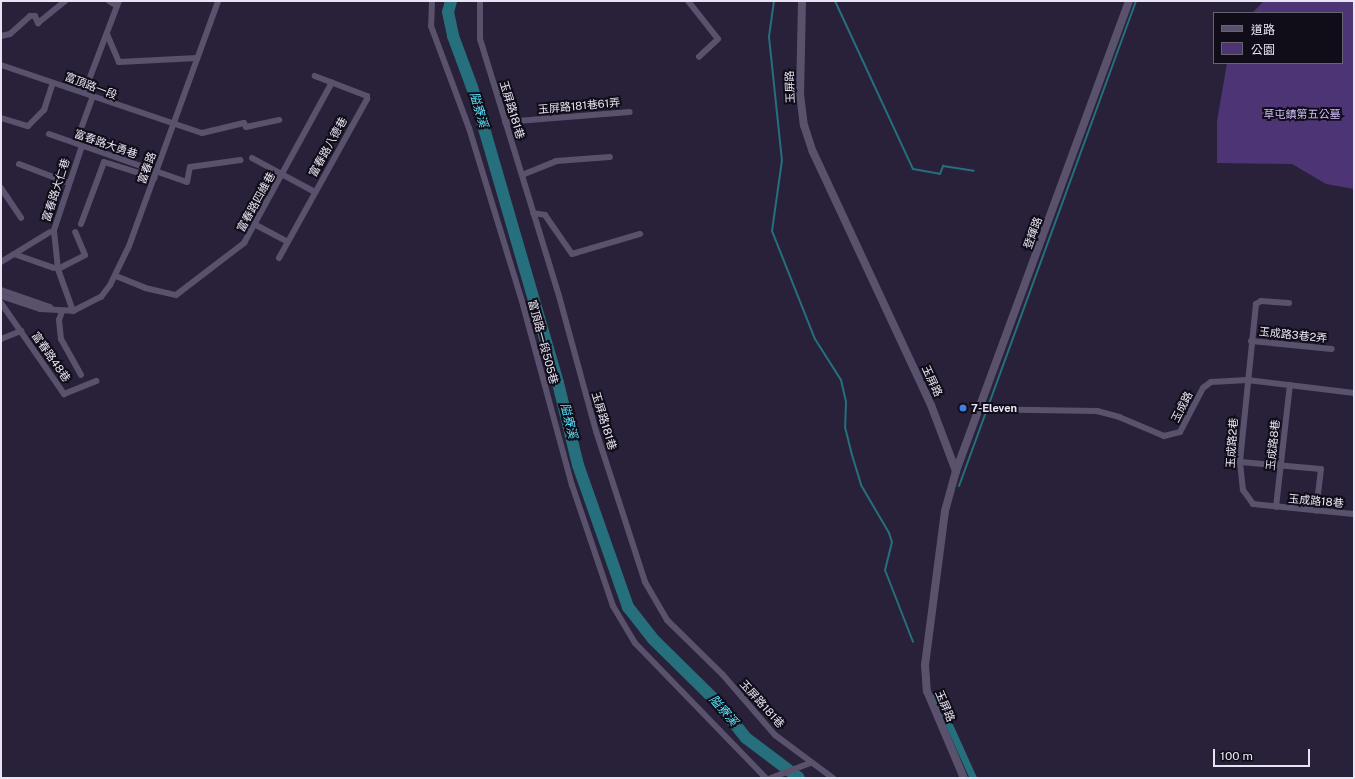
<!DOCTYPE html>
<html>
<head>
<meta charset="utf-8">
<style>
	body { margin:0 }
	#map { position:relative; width:1355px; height:779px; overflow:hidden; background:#29213a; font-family:"Public Sans","Noto Sans TC",sans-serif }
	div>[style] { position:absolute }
	.green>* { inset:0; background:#4d3474 }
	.stream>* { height:2px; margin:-1px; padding:0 1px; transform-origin:1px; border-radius:1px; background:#266f7c }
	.canal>* { height:7px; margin:-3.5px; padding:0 3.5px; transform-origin:3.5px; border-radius:3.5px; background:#266f7c }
	.river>* { height:12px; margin:-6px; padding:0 6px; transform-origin:6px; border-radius:6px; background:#266f7c }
	.minor>* { height:6px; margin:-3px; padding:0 3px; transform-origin:3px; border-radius:3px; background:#5a516d }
	.tertiary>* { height:8px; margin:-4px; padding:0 4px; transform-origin:4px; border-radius:4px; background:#5a516d }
	.dots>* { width:11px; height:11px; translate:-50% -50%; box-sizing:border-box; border:2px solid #110d18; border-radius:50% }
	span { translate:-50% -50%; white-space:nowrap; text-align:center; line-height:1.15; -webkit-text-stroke:4px #110d18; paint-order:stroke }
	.street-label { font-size:11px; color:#e8e4f4 }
	.park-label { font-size:11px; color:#d1bdfd }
	.poi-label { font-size:11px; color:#e8e4f4; font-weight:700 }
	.left { translate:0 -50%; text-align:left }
	.water-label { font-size:12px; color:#5be3fb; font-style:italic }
	.frame { position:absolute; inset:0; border:2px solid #e8e4f4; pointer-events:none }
	.legend { position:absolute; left:1213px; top:12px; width:130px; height:52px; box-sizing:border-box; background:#110d18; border:1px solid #676370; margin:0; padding:5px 7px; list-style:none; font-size:12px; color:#e8e4f4 }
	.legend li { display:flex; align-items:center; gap:8px; height:20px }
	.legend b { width:20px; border:1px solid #676370 }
	.scale { position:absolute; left:1213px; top:749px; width:97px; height:18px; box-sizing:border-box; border:2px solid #e8e4f4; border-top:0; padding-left:5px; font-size:12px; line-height:14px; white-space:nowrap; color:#e8e4f4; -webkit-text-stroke:3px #110d18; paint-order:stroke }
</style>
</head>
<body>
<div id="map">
	<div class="green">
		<i style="clip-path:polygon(1264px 1px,1354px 1px,1354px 189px,1326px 184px,1292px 164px,1217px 163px,1217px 121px,1227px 63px,1342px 63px,1342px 13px,1252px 13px)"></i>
	</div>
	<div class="stream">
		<i style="left:774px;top:1px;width:36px;rotate:98deg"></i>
		<i style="left:769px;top:37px;width:124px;rotate:84deg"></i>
		<i style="left:782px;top:160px;width:72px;rotate:98deg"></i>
		<i style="left:772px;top:231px;width:116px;rotate:68.3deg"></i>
		<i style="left:815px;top:339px;width:49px;rotate:57.6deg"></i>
		<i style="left:841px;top:380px;width:23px;rotate:77deg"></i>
		<i style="left:846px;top:402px;width:25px;rotate:92deg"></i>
		<i style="left:845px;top:427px;width:29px;rotate:76deg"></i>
		<i style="left:852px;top:455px;width:31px;rotate:73deg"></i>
		<i style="left:861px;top:485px;width:56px;rotate:59.7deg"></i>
		<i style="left:889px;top:533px;width:9px;rotate:72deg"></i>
		<i style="left:892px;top:542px;width:29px;rotate:104deg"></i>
		<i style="left:885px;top:570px;width:77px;rotate:68.7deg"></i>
		<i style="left:835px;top:1px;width:185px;rotate:65.1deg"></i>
		<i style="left:913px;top:169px;width:27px;rotate:10deg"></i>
		<i style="left:940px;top:174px;width:9px;rotate:-69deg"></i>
		<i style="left:943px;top:166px;width:31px;rotate:9deg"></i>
		<i style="left:959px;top:486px;width:516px;rotate:-69.95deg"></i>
	</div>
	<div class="canal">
		<i style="left:936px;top:696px;width:90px;rotate:65.7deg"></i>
	</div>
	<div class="river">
		<i style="left:451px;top:1px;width:11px;rotate:105deg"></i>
		<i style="left:448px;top:12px;width:25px;rotate:78deg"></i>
		<i style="left:453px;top:36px;width:54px;rotate:69.6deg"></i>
		<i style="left:472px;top:87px;width:308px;rotate:73.8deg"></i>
		<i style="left:558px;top:383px;width:84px;rotate:76.3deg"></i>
		<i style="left:578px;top:465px;width:151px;rotate:70.6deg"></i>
		<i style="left:628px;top:607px;width:41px;rotate:52deg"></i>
		<i style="left:653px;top:639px;width:94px;rotate:44.6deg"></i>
		<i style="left:720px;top:705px;width:42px;rotate:51.8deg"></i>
		<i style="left:746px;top:738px;width:66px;rotate:37deg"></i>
	</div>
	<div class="minor">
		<i style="left:109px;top:1px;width:9px;rotate:32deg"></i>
		<i style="left:432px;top:1px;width:25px;rotate:92deg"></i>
		<i style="left:431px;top:26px;width:109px;rotate:69.6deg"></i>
		<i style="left:469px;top:128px;width:185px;rotate:73deg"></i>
		<i style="left:523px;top:305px;width:187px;rotate:74.8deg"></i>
		<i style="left:572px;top:485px;width:128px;rotate:71.3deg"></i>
		<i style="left:613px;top:606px;width:43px;rotate:59.3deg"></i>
		<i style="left:635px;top:643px;width:188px;rotate:45.9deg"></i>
		<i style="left:480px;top:1px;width:38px;rotate:90deg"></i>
		<i style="left:480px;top:39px;width:269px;rotate:72.9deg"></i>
		<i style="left:559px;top:296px;width:140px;rotate:74.7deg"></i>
		<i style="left:596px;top:431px;width:159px;rotate:72deg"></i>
		<i style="left:645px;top:582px;width:44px;rotate:59.9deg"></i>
		<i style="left:667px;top:620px;width:78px;rotate:44.5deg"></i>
		<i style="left:723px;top:675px;width:79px;rotate:49.1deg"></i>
		<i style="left:775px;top:735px;width:72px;rotate:36.6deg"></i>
		<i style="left:688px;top:1px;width:48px;rotate:51.7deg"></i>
		<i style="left:718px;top:39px;width:26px;rotate:137deg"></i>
		<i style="left:107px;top:34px;width:30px;rotate:67deg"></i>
		<i style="left:119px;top:62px;width:78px;rotate:-2.9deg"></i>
		<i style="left:1px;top:36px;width:9px;rotate:-13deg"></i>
		<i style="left:10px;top:34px;width:27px;rotate:-42deg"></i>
		<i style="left:30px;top:16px;width:5px"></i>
		<i style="left:35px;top:16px;width:8px;rotate:67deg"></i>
		<i style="left:38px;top:23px;width:35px;rotate:-39deg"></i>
		<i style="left:1px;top:65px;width:212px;rotate:18.7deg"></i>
		<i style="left:202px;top:133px;width:43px;rotate:-13.4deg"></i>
		<i style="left:244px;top:123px;width:4px;rotate:63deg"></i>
		<i style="left:246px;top:127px;width:34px;rotate:-12deg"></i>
		<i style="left:84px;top:93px;width:98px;rotate:-69.2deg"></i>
		<i style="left:1px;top:118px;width:28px;rotate:17deg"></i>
		<i style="left:28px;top:126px;width:23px;rotate:-45deg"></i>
		<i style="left:44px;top:110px;width:28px;rotate:-72deg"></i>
		<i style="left:505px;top:122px;width:125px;rotate:-4.6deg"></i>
		<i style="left:82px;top:126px;width:29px;rotate:-70deg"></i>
		<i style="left:49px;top:134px;width:146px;rotate:19.2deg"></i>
		<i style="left:187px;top:182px;width:15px;rotate:-79deg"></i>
		<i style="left:190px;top:167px;width:51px;rotate:-7.8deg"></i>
		<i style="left:252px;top:158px;width:72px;rotate:28.4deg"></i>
		<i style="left:19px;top:164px;width:53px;rotate:20.8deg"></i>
		<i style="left:522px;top:175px;width:37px;rotate:-22deg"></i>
		<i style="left:556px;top:161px;width:54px;rotate:-4.2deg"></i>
		<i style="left:1px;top:188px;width:36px;rotate:56deg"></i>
		<i style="left:533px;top:213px;width:12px;rotate:9deg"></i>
		<i style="left:545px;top:215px;width:47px;rotate:55.3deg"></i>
		<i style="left:572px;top:254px;width:71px;rotate:-16.4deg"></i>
		<i style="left:81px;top:224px;width:66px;rotate:-69.6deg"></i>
		<i style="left:104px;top:162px;width:53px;rotate:17.4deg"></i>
		<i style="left:256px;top:225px;width:36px;rotate:28deg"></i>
		<i style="left:14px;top:254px;width:42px;rotate:19.3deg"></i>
		<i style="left:279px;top:258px;width:182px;rotate:-61deg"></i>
		<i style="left:367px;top:99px;width:3px;rotate:-90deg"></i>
		<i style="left:367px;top:96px;width:56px;rotate:-159deg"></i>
		<i style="left:1px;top:262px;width:57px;rotate:-31.5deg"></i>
		<i style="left:58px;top:269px;width:30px;rotate:-27deg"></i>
		<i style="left:85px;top:255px;width:25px;rotate:-113deg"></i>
		<i style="left:116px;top:276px;width:31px;rotate:22deg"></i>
		<i style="left:145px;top:288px;width:32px;rotate:13deg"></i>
		<i style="left:176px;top:295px;width:86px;rotate:-37.4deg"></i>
		<i style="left:244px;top:243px;width:183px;rotate:-61.3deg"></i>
		<i style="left:1px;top:290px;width:52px;rotate:19.1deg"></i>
		<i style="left:1px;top:296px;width:41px;rotate:18.4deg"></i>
		<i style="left:40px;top:309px;width:33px;rotate:3deg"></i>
		<i style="left:73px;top:311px;width:31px;rotate:-27deg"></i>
		<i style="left:101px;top:297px;width:15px;rotate:-53deg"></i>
		<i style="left:110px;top:285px;width:43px;rotate:-64deg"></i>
		<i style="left:129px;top:246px;width:261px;rotate:-70deg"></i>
		<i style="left:1px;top:303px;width:111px;rotate:55.3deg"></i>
		<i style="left:64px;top:394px;width:35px;rotate:-22deg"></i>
		<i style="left:1289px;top:303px;width:28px;rotate:-176deg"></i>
		<i style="left:1261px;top:301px;width:6px;rotate:149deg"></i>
		<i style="left:1256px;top:304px;width:159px;rotate:95.8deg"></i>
		<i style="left:1240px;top:462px;width:28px;rotate:84deg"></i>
		<i style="left:1243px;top:490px;width:17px;rotate:54deg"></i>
		<i style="left:1253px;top:504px;width:101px;rotate:5.7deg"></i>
		<i style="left:62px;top:311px;width:9px;rotate:108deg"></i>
		<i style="left:59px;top:320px;width:19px;rotate:84deg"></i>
		<i style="left:61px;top:339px;width:41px;rotate:60.9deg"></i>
		<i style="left:73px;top:311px;width:45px;rotate:-109.7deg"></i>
		<i style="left:58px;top:269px;width:39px;rotate:-96deg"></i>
		<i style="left:54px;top:230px;width:89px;rotate:-71.6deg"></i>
		<i style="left:1px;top:339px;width:22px;rotate:-22deg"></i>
		<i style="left:1251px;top:341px;width:81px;rotate:5.6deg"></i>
		<i style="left:980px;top:409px;width:117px;rotate:1deg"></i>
		<i style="left:1097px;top:411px;width:23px;rotate:15deg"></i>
		<i style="left:1119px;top:417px;width:49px;rotate:22.9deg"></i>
		<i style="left:1164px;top:436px;width:16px;rotate:-14deg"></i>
		<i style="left:1180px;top:432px;width:50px;rotate:-62.4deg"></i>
		<i style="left:1203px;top:388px;width:10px;rotate:-37deg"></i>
		<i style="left:1211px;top:382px;width:36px;rotate:-3deg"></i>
		<i style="left:1247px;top:380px;width:108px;rotate:6.9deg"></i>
		<i style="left:1240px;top:462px;width:81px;rotate:4.9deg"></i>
		<i style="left:1321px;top:469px;width:42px;rotate:96.8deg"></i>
		<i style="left:1276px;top:507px;width:123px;rotate:-83.5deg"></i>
		<i style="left:771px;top:778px;width:42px;rotate:-21deg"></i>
	</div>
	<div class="tertiary">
		<i style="left:802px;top:1px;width:93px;rotate:91.2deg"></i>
		<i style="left:800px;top:94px;width:31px;rotate:83deg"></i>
		<i style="left:804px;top:125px;width:28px;rotate:72deg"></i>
		<i style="left:813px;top:152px;width:279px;rotate:65deg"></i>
		<i style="left:931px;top:405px;width:71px;rotate:69.3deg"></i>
		<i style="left:956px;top:471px;width:41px;rotate:105.4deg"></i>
		<i style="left:945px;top:511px;width:155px;rotate:97.4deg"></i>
		<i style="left:925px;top:665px;width:26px;rotate:86deg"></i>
		<i style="left:927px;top:691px;width:95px;rotate:67deg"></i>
		<i style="left:956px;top:471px;width:501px;rotate:-69.79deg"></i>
	</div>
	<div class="dots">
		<i style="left:963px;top:408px;background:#3f7fe0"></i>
	</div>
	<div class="street-label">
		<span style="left:91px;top:86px;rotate:21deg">富頂路一段</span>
		<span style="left:790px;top:87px;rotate:-92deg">玉屏路</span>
		<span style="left:579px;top:106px;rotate:-5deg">玉屏路181巷61弄</span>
		<span style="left:512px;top:110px;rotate:73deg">玉屏路181巷</span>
		<span style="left:106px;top:144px;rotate:19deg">富春路大勇巷</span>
		<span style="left:328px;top:147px;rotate:-61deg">富春路八德巷</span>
		<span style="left:147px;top:168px;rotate:-70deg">富春路</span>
		<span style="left:56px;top:190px;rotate:-72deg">富春路大仁巷</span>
		<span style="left:256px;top:202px;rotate:-61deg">富春路四維巷</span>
		<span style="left:1033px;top:233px;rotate:-70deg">登輝路</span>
		<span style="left:1293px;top:335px;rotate:6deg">玉成路3巷2弄</span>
		<span style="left:543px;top:342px;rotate:75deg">富頂路一段505巷</span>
		<span style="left:51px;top:357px;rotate:55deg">富春路48巷</span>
		<span style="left:932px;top:381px;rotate:65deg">玉屏路</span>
		<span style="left:1182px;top:407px;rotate:-63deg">玉成路</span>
		<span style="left:604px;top:421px;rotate:73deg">玉屏路181巷</span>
		<span style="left:1232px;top:443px;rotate:-86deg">玉成路2巷</span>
		<span style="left:1273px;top:445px;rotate:-84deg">玉成路8巷</span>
		<span style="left:1316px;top:501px;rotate:5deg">玉成路18巷</span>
		<span style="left:762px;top:704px;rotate:48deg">玉屏路181巷</span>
		<span style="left:945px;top:706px;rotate:67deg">玉屏路</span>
	</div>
	<div class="park-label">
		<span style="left:1302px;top:114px">草屯鎮第五公墓</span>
	</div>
	<div class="poi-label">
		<span class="left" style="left:971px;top:408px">7-Eleven</span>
	</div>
	<div class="water-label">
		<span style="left:478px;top:110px;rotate:74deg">隘寮溪</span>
		<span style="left:568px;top:421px;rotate:76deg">隘寮溪</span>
		<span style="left:723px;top:711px;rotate:49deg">隘寮溪</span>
	</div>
	<div class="frame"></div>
	<ul class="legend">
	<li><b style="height:5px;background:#5a516d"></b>道路</li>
	<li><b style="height:11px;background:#4d3474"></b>公園</li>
	</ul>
	<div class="scale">100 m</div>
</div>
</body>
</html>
